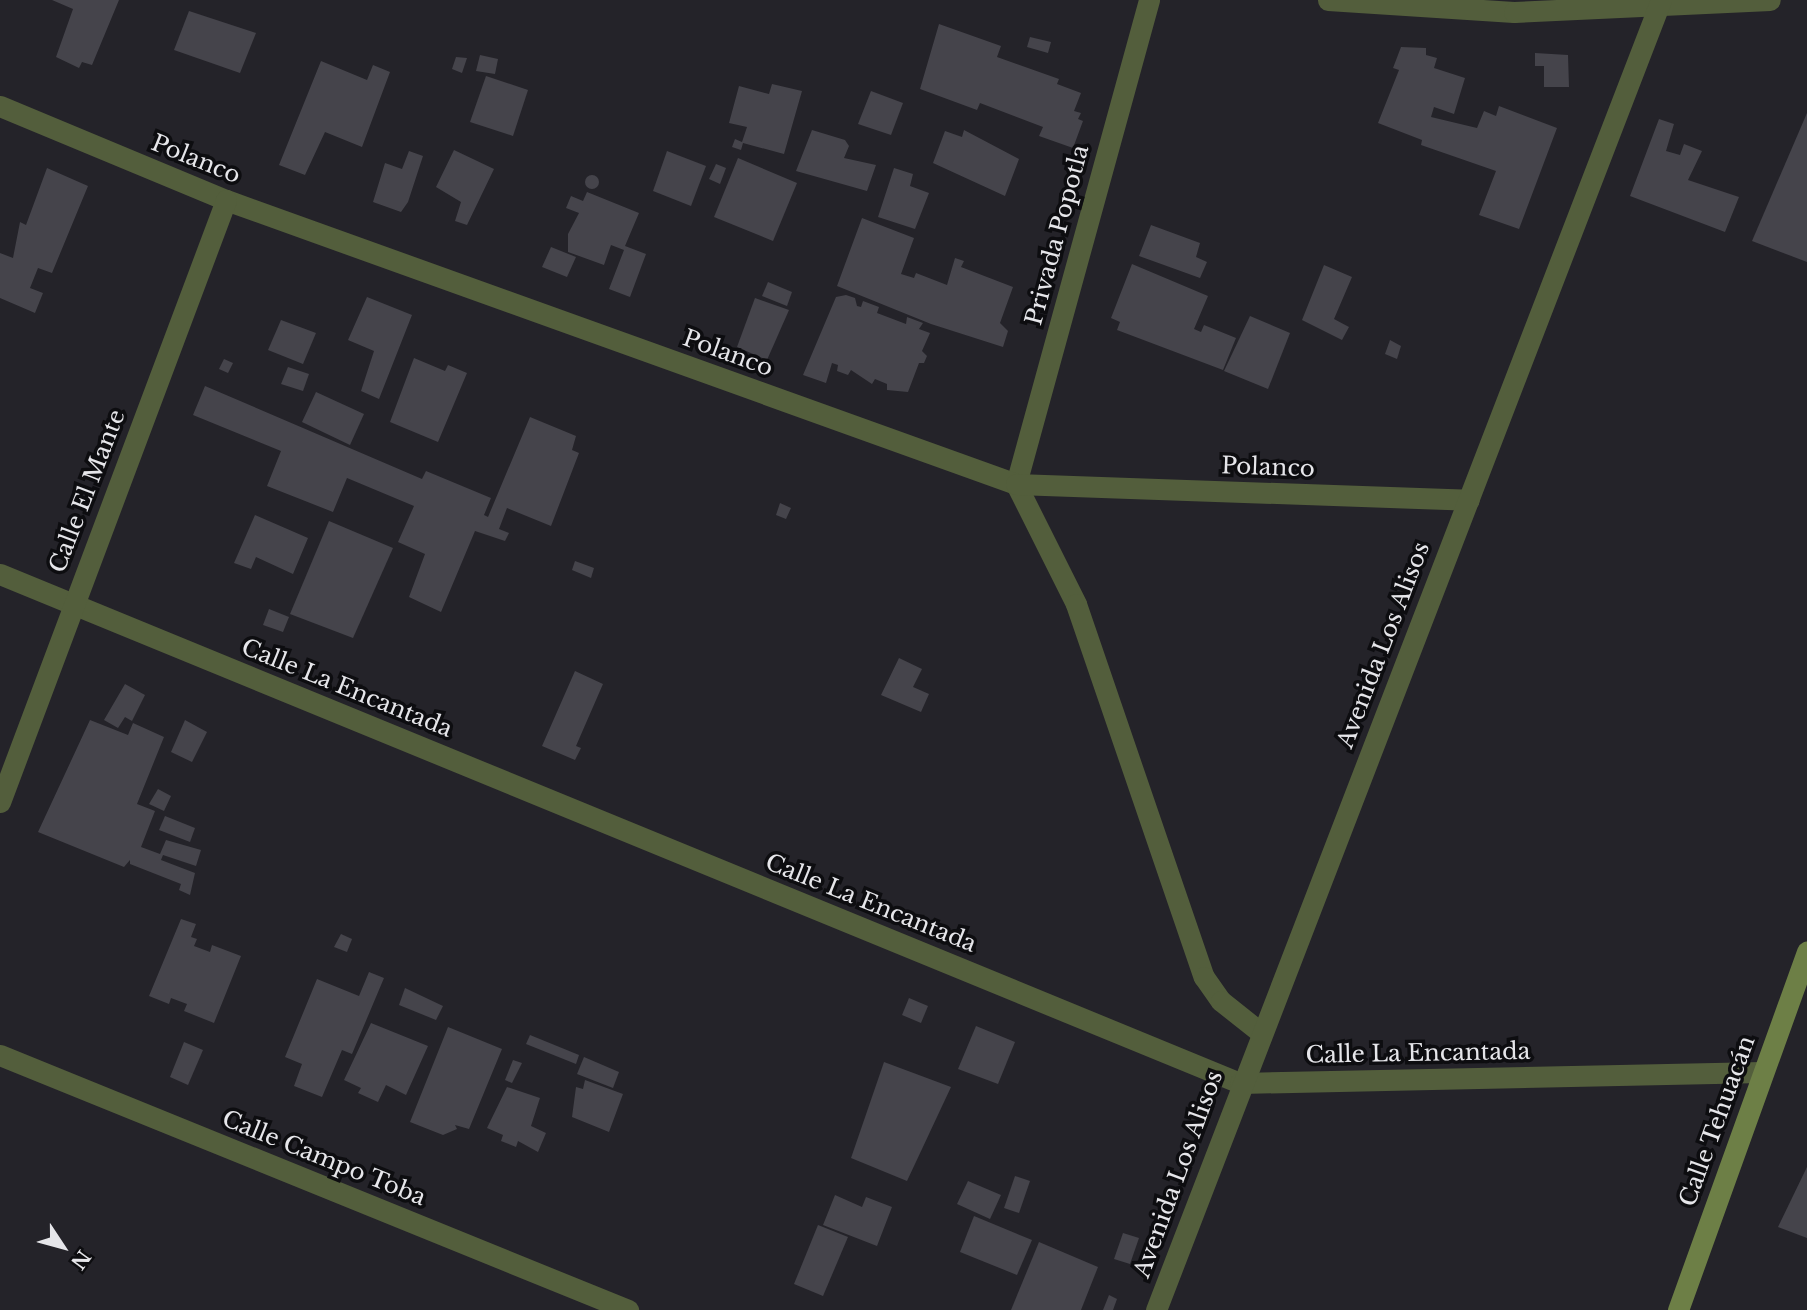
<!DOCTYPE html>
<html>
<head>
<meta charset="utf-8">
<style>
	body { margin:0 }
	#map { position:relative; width:1807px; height:1310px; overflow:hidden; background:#242329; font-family:"Libre Baskerville",serif }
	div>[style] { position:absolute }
	.building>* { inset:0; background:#45444b }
	.round { border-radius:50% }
	.street>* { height:21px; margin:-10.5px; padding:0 10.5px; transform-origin:10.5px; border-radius:10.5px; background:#535e3c }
	.secondary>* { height:21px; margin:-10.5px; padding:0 10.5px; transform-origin:10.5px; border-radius:10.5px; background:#6d7f46 }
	span { translate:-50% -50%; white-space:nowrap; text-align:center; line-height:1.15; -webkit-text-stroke:7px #0d0d10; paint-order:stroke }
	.street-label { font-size:23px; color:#e6e6ea }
	.north { position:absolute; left:28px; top:1212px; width:70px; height:70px; -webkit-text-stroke:5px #0d0d10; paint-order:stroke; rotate:126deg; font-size:19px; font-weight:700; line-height:28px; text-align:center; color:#e6e6ea }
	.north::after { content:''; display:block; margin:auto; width:24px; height:32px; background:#e6e6ea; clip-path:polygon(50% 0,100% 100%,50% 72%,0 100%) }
</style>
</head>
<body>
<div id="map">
	<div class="building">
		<i style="clip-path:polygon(52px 0,119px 0,92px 65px,82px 62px,79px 68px,56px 57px,73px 9px)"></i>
		<i style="clip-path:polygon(189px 11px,256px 33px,240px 73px,174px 50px)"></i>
		<i style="clip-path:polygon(939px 24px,1001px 46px,997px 57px,1059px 79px,1057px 84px,1081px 93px,1074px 111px,1081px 113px,1078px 119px,1083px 121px,1073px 148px,1039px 136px,1043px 127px,980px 103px,977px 110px,920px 89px)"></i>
		<i style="clip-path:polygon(1030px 37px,1051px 42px,1048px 53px,1027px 47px)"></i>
		<i style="clip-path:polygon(1401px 47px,1426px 48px,1426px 55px,1437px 58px,1434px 68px,1465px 78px,1454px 114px,1434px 107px,1431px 117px,1477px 128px,1484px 111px,1496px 116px,1499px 106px,1557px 128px,1519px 229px,1479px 215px,1496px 171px,1421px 145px,1422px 140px,1378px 123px,1399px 70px,1393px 68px)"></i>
		<i style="clip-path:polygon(1535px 53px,1568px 55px,1569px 87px,1544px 87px,1544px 66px,1535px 66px)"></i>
		<i style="clip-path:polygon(480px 55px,498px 59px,495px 74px,476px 71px)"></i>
		<i style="clip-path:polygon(456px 57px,467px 58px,462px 73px,452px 69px)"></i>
		<i style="clip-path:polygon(321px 61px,367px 80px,373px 65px,390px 72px,362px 147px,325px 132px,305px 175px,279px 165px)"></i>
		<i style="clip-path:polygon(486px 76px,528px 90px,513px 136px,470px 122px)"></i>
		<i style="clip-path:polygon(772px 84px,802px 91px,784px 154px,743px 143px,741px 150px,732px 147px,735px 139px,742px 142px,747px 127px,729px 123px,739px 86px,769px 94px)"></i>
		<i style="clip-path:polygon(871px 91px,903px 103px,891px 135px,858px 124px)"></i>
		<i style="clip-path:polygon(1807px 113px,1807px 262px,1752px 241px)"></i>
		<i style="clip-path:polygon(1659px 119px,1674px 124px,1666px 151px,1680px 155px,1684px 144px,1702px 151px,1688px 180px,1739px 197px,1725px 232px,1630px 196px)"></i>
		<i style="clip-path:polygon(812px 130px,845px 140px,849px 146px,844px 158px,876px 165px,867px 191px,796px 171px)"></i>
		<i style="clip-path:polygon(964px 130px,1019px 159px,1005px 196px,933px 163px,945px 131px,962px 137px)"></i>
		<i style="clip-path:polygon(454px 150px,494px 169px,467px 225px,455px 221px,461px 202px,436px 187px)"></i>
		<i style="clip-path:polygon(409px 151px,423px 156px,408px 202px,401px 212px,373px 202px,385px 163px,402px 169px)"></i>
		<i style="clip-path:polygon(667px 151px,706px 166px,691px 206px,653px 191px)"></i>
		<i style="clip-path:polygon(738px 158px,797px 183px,773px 241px,714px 217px)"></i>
		<i style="clip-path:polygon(716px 164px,726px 168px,720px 184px,709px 179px)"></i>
		<i style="clip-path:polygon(47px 168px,88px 186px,52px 273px,38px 268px,30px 288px,43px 293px,35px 313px,0 298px,0 253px,13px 258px,20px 222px,26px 225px)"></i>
		<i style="clip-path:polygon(894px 168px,913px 174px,910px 186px,929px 193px,915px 229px,878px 217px)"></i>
		<i class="round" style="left:585px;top:175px;width:14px;height:14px"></i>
		<i style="clip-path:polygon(587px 192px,639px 213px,625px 246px,646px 254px,630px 297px,609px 289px,624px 250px,611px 245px,604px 265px,568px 252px,568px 234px,579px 213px,566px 208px,571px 196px,583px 201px)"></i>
		<i style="clip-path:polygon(862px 218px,914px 238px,901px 274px,914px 278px,916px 273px,947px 285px,955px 258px,964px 261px,961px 267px,1013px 287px,1000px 323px,1008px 331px,1003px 347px,931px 324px,837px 286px)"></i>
		<i style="clip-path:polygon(1151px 225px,1200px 243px,1196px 257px,1207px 262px,1200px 278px,1139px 256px)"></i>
		<i style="clip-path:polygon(551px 247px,576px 257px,567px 277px,542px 267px)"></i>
		<i style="clip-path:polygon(1132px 264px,1208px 296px,1194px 329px,1201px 332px,1204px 325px,1236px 338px,1223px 370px,1117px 330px,1120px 322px,1111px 318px)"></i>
		<i style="clip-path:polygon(1324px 265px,1352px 277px,1334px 319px,1349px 327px,1342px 340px,1302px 320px)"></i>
		<i style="clip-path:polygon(768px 282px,792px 292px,787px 306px,762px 296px)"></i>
		<i style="clip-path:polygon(846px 295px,855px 298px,857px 306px,861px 307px,863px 301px,879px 307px,877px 313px,906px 324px,907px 317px,923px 323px,919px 329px,930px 333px,922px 351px,927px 356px,924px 363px,919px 363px,908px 392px,887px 390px,887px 384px,875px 379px,872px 384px,851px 370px,848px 375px,837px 371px,838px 365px,832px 363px,826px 383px,803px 375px,836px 297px)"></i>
		<i style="clip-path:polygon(367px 297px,412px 315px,379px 399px,361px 391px,374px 351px,348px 340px)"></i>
		<i style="clip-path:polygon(755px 298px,789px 310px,767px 360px,737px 347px)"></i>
		<i style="clip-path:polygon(1250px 316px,1290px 333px,1268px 389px,1224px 371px)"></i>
		<i style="clip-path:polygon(281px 320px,316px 333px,303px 364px,268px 350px)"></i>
		<i style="clip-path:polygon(1390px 340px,1401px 346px,1397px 359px,1385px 354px)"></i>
		<i style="clip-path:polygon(414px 358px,445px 371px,448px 365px,467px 373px,438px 442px,390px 422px)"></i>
		<i style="clip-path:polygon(224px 359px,233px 363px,228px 373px,219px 369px)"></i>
		<i style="clip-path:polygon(288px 367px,309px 374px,303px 391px,281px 384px)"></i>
		<i style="clip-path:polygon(205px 386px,422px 479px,426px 471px,491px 498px,484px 515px,488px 517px,530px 417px,576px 436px,572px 450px,579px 453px,551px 526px,507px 508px,499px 529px,509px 533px,505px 541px,475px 531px,441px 612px,409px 597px,425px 554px,398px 542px,414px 506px,347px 478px,333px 512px,267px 486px,281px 451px,193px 415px)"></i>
		<i style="clip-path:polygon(316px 392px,364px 414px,350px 445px,302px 422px)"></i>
		<i style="clip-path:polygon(780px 503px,791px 508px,786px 519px,776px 515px)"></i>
		<i style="clip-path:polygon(255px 515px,308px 538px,293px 574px,256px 557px,251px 569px,234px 563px)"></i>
		<i style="clip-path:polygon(329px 521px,393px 548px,353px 638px,290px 614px)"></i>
		<i style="clip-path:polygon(575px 561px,594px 568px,591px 578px,572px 570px)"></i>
		<i style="clip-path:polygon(269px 609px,289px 617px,283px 632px,263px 625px)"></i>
		<i style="clip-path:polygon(899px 658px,922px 669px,913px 687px,929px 694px,921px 712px,881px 695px)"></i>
		<i style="clip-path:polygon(575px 671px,603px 684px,576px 746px,581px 748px,575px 760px,542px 746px)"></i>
		<i style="clip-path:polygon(125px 684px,145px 695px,132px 721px,125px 717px,118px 728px,104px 720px)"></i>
		<i style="clip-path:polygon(90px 720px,128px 735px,133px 723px,164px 737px,137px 804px,155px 811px,141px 847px,160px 854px,166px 840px,201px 850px,196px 866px,163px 855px,161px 860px,195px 873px,190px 895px,179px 890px,181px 884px,130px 864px,130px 860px,124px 867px,38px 832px)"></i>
		<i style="clip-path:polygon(185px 720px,207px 732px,192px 762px,171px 752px)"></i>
		<i style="clip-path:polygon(158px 789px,171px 796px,164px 811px,149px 804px)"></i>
		<i style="clip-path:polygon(165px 816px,195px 828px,190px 842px,159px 830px)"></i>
		<i style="clip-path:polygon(181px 919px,196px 924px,191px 937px,197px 939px,194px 946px,210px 952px,212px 945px,241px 956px,214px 1023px,184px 1011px,187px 1004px,171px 998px,169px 1004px,149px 996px)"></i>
		<i style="clip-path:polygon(341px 934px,352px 939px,347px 952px,334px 947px)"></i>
		<i style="clip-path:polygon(369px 972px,384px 978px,352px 1054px,342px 1050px,322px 1097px,294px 1086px,302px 1064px,285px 1057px,317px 979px,359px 996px)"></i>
		<i style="clip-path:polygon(405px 988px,443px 1006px,436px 1020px,399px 1005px)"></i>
		<i style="clip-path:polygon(909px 998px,928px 1006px,921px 1023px,902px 1015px)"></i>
		<i style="clip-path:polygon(371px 1023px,428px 1046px,406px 1095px,386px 1085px,378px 1102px,358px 1093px,361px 1088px,344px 1080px)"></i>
		<i style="clip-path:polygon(976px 1026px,1015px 1042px,998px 1084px,958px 1069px)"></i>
		<i style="clip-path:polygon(448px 1027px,502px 1049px,469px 1129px,455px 1125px,457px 1129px,443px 1135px,410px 1122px)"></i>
		<i style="clip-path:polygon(530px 1035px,579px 1055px,576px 1064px,526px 1044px)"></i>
		<i style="clip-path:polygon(184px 1042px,203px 1050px,188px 1085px,170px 1077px)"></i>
		<i style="clip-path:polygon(584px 1057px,619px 1072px,613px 1088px,577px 1074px)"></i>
		<i style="clip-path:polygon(513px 1060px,522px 1063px,512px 1083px,505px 1080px)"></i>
		<i style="clip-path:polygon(884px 1062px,951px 1087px,907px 1181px,851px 1158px)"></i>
		<i style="clip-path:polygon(585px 1080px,623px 1094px,609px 1132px,572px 1117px,576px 1087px,583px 1089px)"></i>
		<i style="clip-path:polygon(507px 1087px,540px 1098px,531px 1126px,546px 1133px,538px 1152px,518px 1141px,516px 1147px,501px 1141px,503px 1135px,487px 1128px)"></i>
		<i style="clip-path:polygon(1807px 1167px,1807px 1238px,1778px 1227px)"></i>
		<i style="clip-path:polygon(1015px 1176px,1030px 1181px,1019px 1213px,1004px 1208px)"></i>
		<i style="clip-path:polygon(968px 1181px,1001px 1195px,990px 1219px,957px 1204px)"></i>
		<i style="clip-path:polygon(835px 1195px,862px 1207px,866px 1197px,892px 1207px,877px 1246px,823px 1225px)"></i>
		<i style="clip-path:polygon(974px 1216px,1032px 1240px,1017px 1275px,960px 1252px)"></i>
		<i style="clip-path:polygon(818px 1225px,848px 1237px,823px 1296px,794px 1284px)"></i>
		<i style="clip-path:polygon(1123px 1233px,1139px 1238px,1130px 1264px,1114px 1259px)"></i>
		<i style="clip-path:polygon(1039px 1242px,1098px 1267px,1081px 1310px,1011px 1310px)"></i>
		<i style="clip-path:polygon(1109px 1295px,1117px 1299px,1113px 1310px,1103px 1310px)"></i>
	</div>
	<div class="street">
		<i style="left:1149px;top:0;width:502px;rotate:105.37deg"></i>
		<i style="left:1016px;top:484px;width:134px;rotate:63.4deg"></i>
		<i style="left:1076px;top:604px;width:394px;rotate:71.1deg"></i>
		<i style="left:1204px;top:977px;width:29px;rotate:55deg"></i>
		<i style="left:1221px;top:1001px;width:50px;rotate:38.5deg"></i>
		<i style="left:1328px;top:0;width:186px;rotate:3.7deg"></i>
		<i style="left:1514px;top:12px;width:256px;rotate:-2.7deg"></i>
		<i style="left:0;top:106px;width:245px;rotate:22.6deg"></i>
		<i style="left:226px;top:200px;width:839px;rotate:19.77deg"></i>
		<i style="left:1016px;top:484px;width:453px;rotate:2deg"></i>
		<i style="left:0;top:574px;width:1340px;rotate:22.32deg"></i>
		<i style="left:1240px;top:1083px;width:522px;rotate:-1.21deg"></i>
		<i style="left:0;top:802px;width:643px;rotate:-69.42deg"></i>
		<i style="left:0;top:1055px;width:678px;rotate:22.1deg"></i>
		<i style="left:1156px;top:1310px;width:1404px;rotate:-68.92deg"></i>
	</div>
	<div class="secondary">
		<i style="left:1678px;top:1310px;width:381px;rotate:-70.2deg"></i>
	</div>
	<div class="street-label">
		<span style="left:196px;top:159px;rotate:22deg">Polanco</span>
		<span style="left:1057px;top:235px;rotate:-75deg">Privada Popotla</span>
		<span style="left:728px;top:353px;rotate:20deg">Polanco</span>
		<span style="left:1268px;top:467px;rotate:2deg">Polanco</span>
		<span style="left:87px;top:491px;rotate:-69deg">Calle El Mante</span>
		<span style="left:1383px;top:645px;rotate:-69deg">Avenida Los Alisos</span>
		<span style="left:347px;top:688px;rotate:22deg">Calle La Encantada</span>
		<span style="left:871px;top:903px;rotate:22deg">Calle La Encantada</span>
		<span style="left:1418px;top:1053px;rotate:-1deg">Calle La Encantada</span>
		<span style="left:1717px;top:1121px;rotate:-70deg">Calle Tehuacán</span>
		<span style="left:324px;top:1158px;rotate:22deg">Calle Campo Toba</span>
		<span style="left:1178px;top:1174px;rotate:-70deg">Avenida Los Alisos</span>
	</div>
	<div class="north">N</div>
</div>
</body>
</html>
